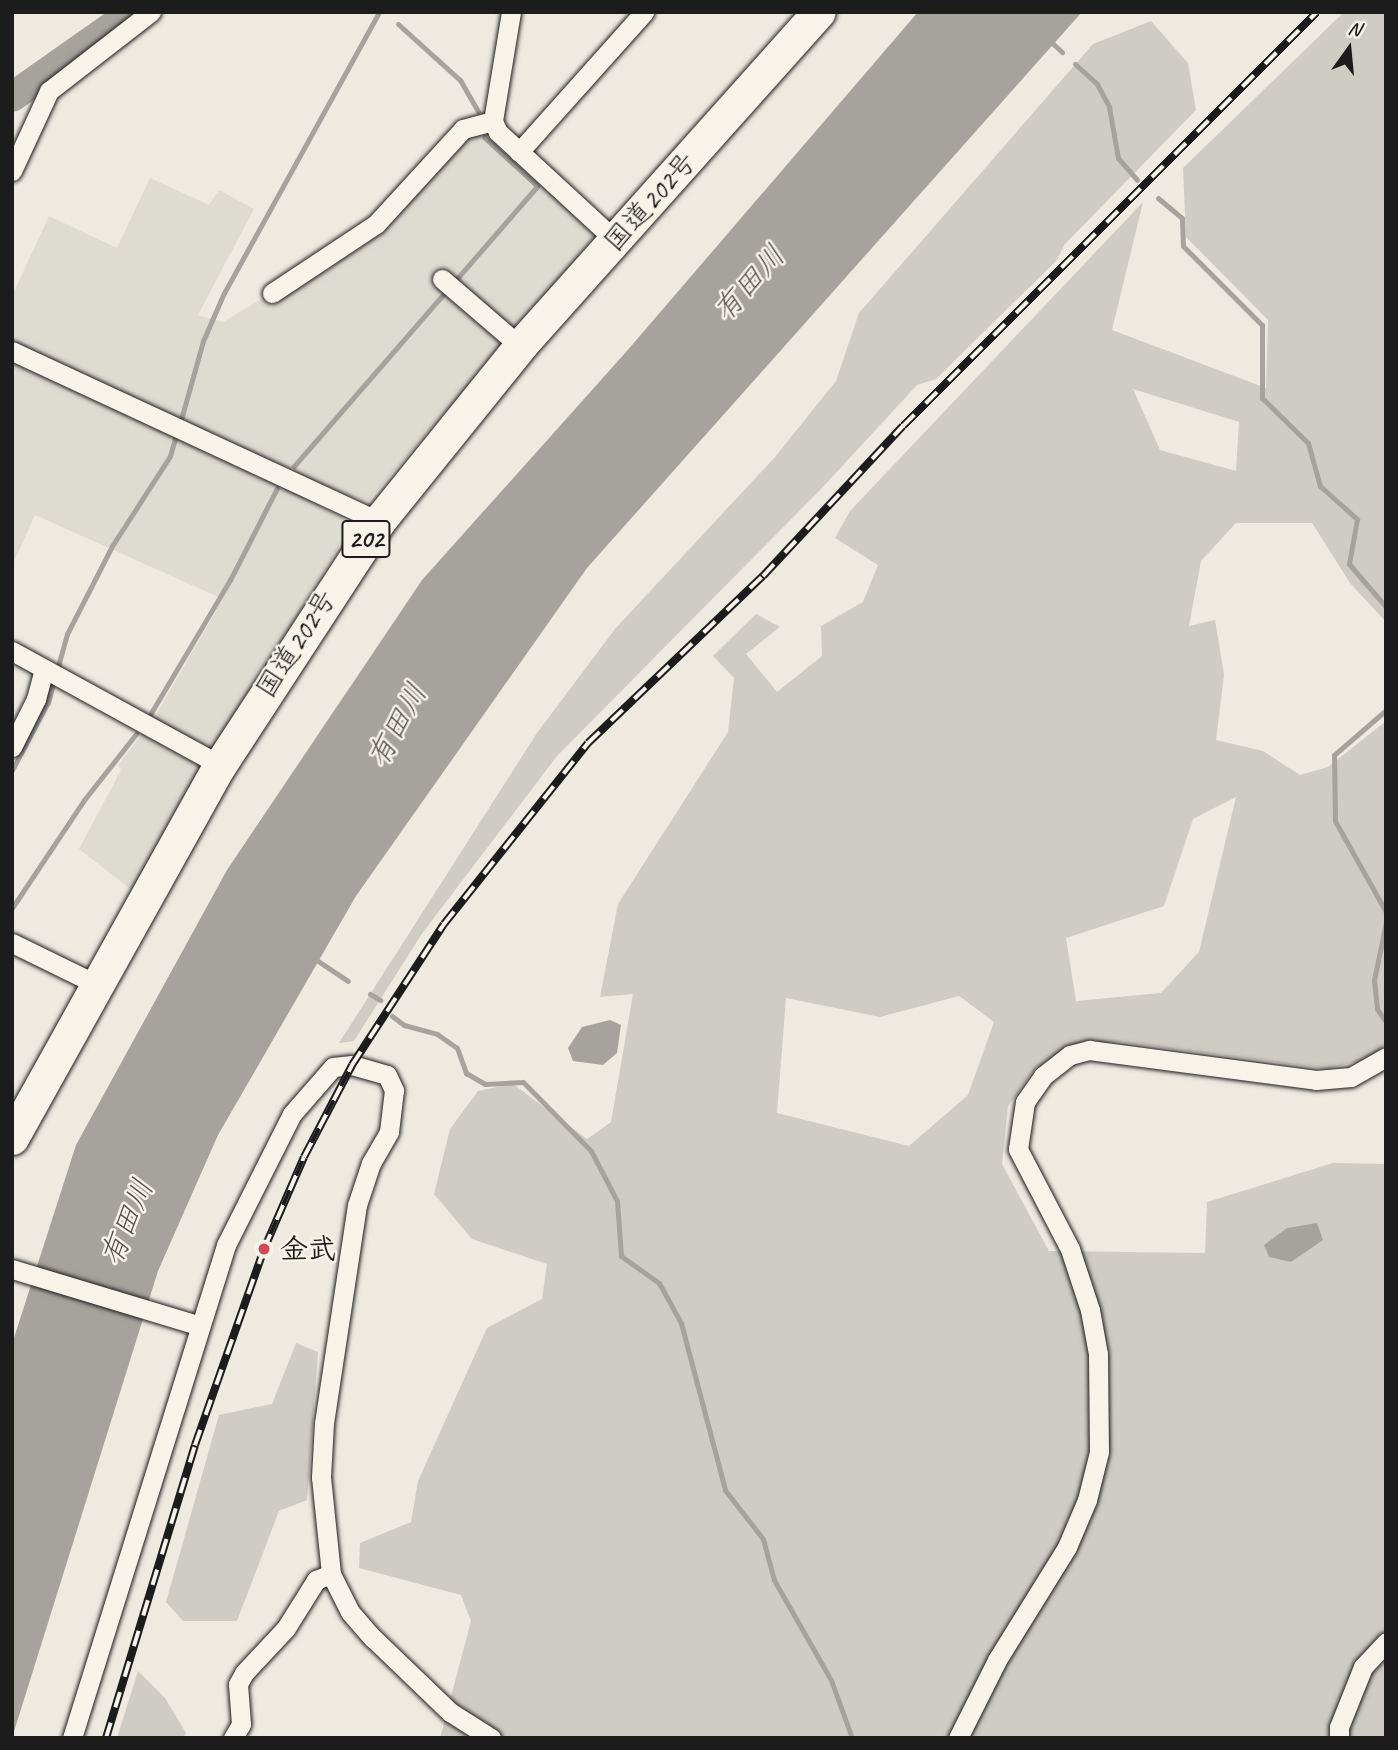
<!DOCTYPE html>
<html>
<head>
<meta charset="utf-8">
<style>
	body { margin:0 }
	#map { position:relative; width:1398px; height:1750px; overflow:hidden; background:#eeeae0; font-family:Caveat,"Klee One",sans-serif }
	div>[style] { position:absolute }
	.built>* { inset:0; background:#dedbd1 }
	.green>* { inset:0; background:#cfccc3 }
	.water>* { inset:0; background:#a6a39d }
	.stream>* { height:5px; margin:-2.5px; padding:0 2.5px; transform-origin:2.5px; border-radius:2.5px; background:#a6a39d }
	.river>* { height:30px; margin:-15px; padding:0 15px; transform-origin:15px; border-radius:15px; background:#a6a39d }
	.roads { filter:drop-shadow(0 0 2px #1c1c1c) drop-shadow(0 0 2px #1c1c1c) }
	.minor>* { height:19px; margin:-9.5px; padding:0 9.5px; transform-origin:9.5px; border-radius:9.5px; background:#f7f3e8 }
	.trunk>* { height:33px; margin:-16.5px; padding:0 16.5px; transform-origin:16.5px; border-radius:16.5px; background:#f7f3e8 }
	.rail>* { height:8px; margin-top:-4px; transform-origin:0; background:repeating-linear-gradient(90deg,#f7f3e8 0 16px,#1c1c1c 0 32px); box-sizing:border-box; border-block:2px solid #1c1c1c }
	.dots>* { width:19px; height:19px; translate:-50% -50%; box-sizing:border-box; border:4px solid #f7f3e8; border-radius:50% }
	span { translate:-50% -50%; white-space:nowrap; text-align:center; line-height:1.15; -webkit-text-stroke:5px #f7f3e8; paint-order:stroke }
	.shield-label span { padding:2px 5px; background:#f7f3e8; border:2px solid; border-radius:5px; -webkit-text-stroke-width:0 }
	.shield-label { font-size:26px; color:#1c1c1c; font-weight:700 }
	.street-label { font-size:28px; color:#1c1c1c }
	.poi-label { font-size:28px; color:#1c1c1c; font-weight:700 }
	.left { translate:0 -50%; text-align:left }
	.water-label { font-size:30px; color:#535250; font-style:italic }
	.frame { position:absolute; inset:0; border:14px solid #1c1c1c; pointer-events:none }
	.north { position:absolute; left:1314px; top:14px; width:70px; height:70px; -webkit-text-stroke:5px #f7f3e8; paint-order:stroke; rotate:15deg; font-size:19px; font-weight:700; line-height:28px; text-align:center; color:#1c1c1c }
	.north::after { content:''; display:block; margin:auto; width:24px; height:32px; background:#1c1c1c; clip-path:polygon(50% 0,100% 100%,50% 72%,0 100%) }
</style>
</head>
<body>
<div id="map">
	<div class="built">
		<i style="clip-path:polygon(477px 133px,531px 185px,545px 187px,598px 236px,368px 501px,346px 495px,12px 343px,12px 296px,49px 216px,117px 248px,150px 178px,209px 205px,219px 190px,254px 209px,198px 315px,223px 322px,377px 230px,465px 134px)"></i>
		<i style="clip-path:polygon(12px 357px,270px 478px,352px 524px,133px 891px,79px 849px,121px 770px,118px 765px,153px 720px,223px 599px,35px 515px,12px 566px)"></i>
	</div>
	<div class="green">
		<i style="clip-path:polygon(evenodd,1344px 12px,1386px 12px,1386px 622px,1350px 583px,1312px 523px,1236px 523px,1201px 561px,1189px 626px,1215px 620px,1224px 675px,1216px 740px,1263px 751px,1300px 775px,1328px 767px,1386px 721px,1386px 1043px,1372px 1058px,1327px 1069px,1121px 1042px,1076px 1044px,1035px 1069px,1008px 1106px,1002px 1164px,1049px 1251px,1205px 1253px,1207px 1202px,1333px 1163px,1386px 1164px,1386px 1738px,440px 1738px,471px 1621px,461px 1595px,359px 1568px,360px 1543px,411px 1522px,418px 1481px,487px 1328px,542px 1299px,547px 1264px,472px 1239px,434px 1194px,450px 1129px,478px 1091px,513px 1084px,587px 1139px,611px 1122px,633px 994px,600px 997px,618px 904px,728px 732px,734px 678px,713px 656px,756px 614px,780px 627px,746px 654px,777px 692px,822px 656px,821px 626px,863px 602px,878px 565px,835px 538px,850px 511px,1143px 202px,1112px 330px,1266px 388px,1268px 320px,1186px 237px,1183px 168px,1344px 12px,1133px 389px,1239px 422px,1236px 471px,1160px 450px,1133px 389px,1344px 12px,1236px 797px,1199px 952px,1161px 993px,1076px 1001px,1066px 938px,1164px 906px,1193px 819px,1236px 797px,1344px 12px,959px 996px,994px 1022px,968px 1095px,909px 1146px,777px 1113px,786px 998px,880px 1017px,959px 996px)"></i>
		<i style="clip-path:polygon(1151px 21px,1188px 63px,1196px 110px,1065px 244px,1056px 261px,936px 379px,917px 385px,822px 488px,557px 756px,421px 935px,354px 1041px,339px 1043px,537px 733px,615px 629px,775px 457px,836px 381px,859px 313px,1093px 44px)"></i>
		<i style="clip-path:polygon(296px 1343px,318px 1352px,307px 1500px,279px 1511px,237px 1621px,183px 1621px,166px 1602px,219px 1415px,272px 1404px)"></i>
		<i style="clip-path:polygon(138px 1671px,165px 1698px,186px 1733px,183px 1738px,117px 1738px)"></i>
	</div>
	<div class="water">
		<i style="clip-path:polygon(918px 12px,1082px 12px,587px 568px,356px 896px,218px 1135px,158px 1271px,12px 1738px,12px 1344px,76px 1145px,227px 870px,422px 580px,626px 352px)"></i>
		<i style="clip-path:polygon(610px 1020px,621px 1025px,617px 1053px,603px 1065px,573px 1061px,568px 1048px,582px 1027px)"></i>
		<i style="clip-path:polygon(1317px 1223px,1323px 1240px,1291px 1262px,1269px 1257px,1264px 1245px,1287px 1228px)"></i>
	</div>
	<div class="stream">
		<i style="left:398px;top:24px;width:84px;rotate:42.1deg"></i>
		<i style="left:460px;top:80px;width:36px;rotate:60deg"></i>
		<i style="left:1049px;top:40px;width:18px;rotate:43deg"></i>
		<i style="left:1075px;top:64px;width:30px;rotate:42deg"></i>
		<i style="left:1097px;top:84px;width:26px;rotate:62deg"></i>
		<i style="left:1109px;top:107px;width:52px;rotate:80deg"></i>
		<i style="left:1118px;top:158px;width:29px;rotate:49deg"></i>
		<i style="left:1158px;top:198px;width:31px;rotate:40deg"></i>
		<i style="left:1182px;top:218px;width:28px;rotate:88deg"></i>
		<i style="left:1183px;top:246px;width:112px;rotate:45deg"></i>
		<i style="left:1262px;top:325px;width:73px;rotate:90deg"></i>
		<i style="left:1262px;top:398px;width:64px;rotate:44.4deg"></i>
		<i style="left:1308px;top:443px;width:45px;rotate:74.4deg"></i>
		<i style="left:1320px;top:486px;width:50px;rotate:41.7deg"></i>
		<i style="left:1357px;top:519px;width:46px;rotate:100.1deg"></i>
		<i style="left:1349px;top:564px;width:57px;rotate:49.3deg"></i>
		<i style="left:180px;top:423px;width:85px;rotate:-74.3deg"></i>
		<i style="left:203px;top:341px;width:52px;rotate:-66.4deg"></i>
		<i style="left:224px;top:293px;width:321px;rotate:-61.1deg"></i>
		<i style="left:294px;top:466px;width:371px;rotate:-49deg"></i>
		<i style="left:537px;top:186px;width:72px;rotate:-137.2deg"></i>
		<i style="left:1386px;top:710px;width:69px;rotate:139.1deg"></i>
		<i style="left:1334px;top:755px;width:66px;rotate:89.1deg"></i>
		<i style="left:1335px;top:821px;width:104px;rotate:60.7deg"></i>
		<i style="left:148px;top:718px;width:161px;rotate:-59.3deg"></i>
		<i style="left:230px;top:580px;width:103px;rotate:-62.9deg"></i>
		<i style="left:12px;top:770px;width:77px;rotate:-62.1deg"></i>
		<i style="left:48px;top:702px;width:71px;rotate:-74.4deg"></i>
		<i style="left:67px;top:634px;width:99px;rotate:-62.9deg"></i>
		<i style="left:112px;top:546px;width:107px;rotate:-57.2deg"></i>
		<i style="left:170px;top:456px;width:25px;rotate:-74deg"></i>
		<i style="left:12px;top:908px;width:130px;rotate:-56.3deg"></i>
		<i style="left:84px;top:800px;width:84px;rotate:-51.8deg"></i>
		<i style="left:1386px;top:922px;width:59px;rotate:101.7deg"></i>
		<i style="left:1374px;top:980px;width:29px;rotate:84deg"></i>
		<i style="left:1377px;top:1009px;width:16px;rotate:55deg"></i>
		<i style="left:312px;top:957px;width:43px;rotate:33.7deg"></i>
		<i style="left:370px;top:994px;width:12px;rotate:31deg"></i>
		<i style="left:392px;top:1016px;width:15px;rotate:37deg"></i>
		<i style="left:404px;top:1025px;width:34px;rotate:15deg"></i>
		<i style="left:437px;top:1034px;width:24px;rotate:35deg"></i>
		<i style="left:457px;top:1048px;width:27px;rotate:70deg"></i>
		<i style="left:466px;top:1073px;width:22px;rotate:30deg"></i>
		<i style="left:485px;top:1084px;width:38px;rotate:-3deg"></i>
		<i style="left:523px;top:1082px;width:97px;rotate:45.4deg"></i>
		<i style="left:591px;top:1151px;width:56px;rotate:62.5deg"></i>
		<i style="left:617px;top:1201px;width:55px;rotate:85.8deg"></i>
		<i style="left:621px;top:1256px;width:47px;rotate:35.4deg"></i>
		<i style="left:659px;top:1283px;width:46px;rotate:61.2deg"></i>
		<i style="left:681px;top:1323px;width:173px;rotate:75.2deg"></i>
		<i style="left:725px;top:1490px;width:62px;rotate:52.2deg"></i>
		<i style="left:763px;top:1539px;width:42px;rotate:75deg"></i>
		<i style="left:774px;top:1580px;width:115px;rotate:60.3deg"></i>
		<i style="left:831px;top:1680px;width:62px;rotate:70.1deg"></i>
	</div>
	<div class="river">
		<i style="left:12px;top:97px;width:148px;rotate:-35.1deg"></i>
	</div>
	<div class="roads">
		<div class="minor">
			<i style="left:511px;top:12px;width:110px;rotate:99.4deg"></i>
			<i style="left:493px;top:121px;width:12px;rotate:66deg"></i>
			<i style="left:498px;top:132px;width:161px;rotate:42.7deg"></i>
			<i style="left:519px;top:152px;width:188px;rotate:-48.2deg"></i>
			<i style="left:12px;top:171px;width:88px;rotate:-65.2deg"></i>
			<i style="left:49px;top:91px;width:129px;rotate:-37.8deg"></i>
			<i style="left:442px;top:279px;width:103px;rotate:40.7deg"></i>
			<i style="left:272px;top:293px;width:125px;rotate:-33.6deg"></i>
			<i style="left:376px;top:224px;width:129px;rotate:-47.5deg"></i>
			<i style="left:463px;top:129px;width:31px;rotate:-15deg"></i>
			<i style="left:12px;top:351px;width:404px;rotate:24.9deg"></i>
			<i style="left:12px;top:651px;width:237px;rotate:28.7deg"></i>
			<i style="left:12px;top:747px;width:54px;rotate:-63.4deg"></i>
			<i style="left:36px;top:699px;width:31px;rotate:-75deg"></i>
			<i style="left:12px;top:943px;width:93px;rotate:26deg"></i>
			<i style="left:12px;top:1269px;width:194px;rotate:16.8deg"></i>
			<i style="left:72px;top:1738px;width:516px;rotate:-72.65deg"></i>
			<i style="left:226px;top:1245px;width:147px;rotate:-63.3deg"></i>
			<i style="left:292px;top:1114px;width:62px;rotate:-48.9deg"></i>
			<i style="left:333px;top:1067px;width:19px;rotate:-6deg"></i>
			<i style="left:352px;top:1065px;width:36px;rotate:16deg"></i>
			<i style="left:387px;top:1075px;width:17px;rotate:65deg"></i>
			<i style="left:394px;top:1090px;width:42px;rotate:96.8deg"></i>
			<i style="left:389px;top:1132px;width:36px;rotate:120deg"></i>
			<i style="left:371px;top:1163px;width:44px;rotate:108.4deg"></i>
			<i style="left:357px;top:1205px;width:220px;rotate:98.6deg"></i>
			<i style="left:324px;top:1423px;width:54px;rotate:93.2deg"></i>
			<i style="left:321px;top:1477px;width:98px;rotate:84.1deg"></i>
			<i style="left:331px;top:1574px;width:42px;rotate:63.4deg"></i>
			<i style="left:350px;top:1612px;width:35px;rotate:49deg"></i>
			<i style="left:373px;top:1638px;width:107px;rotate:43.9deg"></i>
			<i style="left:450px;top:1712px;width:49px;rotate:32.4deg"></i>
			<i style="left:233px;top:1738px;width:16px;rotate:-60deg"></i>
			<i style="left:241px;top:1724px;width:40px;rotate:-94.3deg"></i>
			<i style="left:238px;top:1684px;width:13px;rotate:-61deg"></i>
			<i style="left:244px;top:1673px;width:62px;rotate:-47deg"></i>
			<i style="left:286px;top:1628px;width:57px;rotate:-58deg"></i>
			<i style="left:316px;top:1580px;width:16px;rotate:-22deg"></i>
			<i style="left:958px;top:1738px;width:87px;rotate:-63.4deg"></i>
			<i style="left:997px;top:1660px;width:133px;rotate:-58.2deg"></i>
			<i style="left:1067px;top:1547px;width:51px;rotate:-66.9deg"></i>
			<i style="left:1087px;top:1500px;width:49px;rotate:-76deg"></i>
			<i style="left:1099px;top:1452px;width:98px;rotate:-90.6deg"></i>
			<i style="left:1098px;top:1354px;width:45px;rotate:-100.3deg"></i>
			<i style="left:1090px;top:1310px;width:64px;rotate:-108.2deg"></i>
			<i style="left:1070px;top:1249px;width:113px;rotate:-117.5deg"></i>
			<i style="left:1018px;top:1149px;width:48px;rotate:-81.5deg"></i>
			<i style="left:1025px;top:1102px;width:32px;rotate:-55deg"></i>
			<i style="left:1043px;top:1076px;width:34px;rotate:-38deg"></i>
			<i style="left:1070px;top:1055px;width:20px;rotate:-15deg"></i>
			<i style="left:1089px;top:1050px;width:229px;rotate:7.5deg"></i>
			<i style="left:1316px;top:1080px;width:35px;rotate:-5deg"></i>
			<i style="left:1351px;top:1077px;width:40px;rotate:-29.7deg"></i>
			<i style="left:1339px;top:1738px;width:11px;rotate:-90deg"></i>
			<i style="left:1339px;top:1727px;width:65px;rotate:-68.2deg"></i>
			<i style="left:1363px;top:1667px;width:34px;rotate:-47deg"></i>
		</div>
		<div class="trunk">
			<i style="left:12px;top:1138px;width:427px;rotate:-60.9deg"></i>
			<i style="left:220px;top:765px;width:291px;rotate:-56.9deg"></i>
			<i style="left:379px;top:521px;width:225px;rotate:-51.1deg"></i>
			<i style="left:520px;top:346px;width:448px;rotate:-48.2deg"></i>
		</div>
	</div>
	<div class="rail">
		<i style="left:106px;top:1738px;width:306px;rotate:-73.1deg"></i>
		<i style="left:195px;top:1445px;width:208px;rotate:-70.6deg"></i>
		<i style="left:264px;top:1249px;width:100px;rotate:-66.5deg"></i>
		<i style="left:304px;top:1157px;width:104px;rotate:-62.4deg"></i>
		<i style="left:352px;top:1065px;width:168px;rotate:-56.9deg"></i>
		<i style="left:444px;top:924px;width:231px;rotate:-51.5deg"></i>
		<i style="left:588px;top:743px;width:242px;rotate:-43.7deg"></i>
		<i style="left:763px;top:576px;width:205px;rotate:-47deg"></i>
		<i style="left:903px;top:426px;width:585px;rotate:-45deg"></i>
	</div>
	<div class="dots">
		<i style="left:264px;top:1249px;background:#d1495b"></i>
	</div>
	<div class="shield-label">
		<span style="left:366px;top:539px">202</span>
	</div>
	<div class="street-label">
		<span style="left:650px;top:202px;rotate:-48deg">国道202号</span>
		<span style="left:296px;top:644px;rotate:-57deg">国道202号</span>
	</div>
	<div class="poi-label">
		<span class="left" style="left:280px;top:1249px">金武</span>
	</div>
	<div class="water-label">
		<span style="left:749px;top:283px;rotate:-48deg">有田川</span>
		<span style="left:397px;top:725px;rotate:-61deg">有田川</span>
		<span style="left:127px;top:1222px;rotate:-67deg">有田川</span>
	</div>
	<div class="frame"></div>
	<div class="north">N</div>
</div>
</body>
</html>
